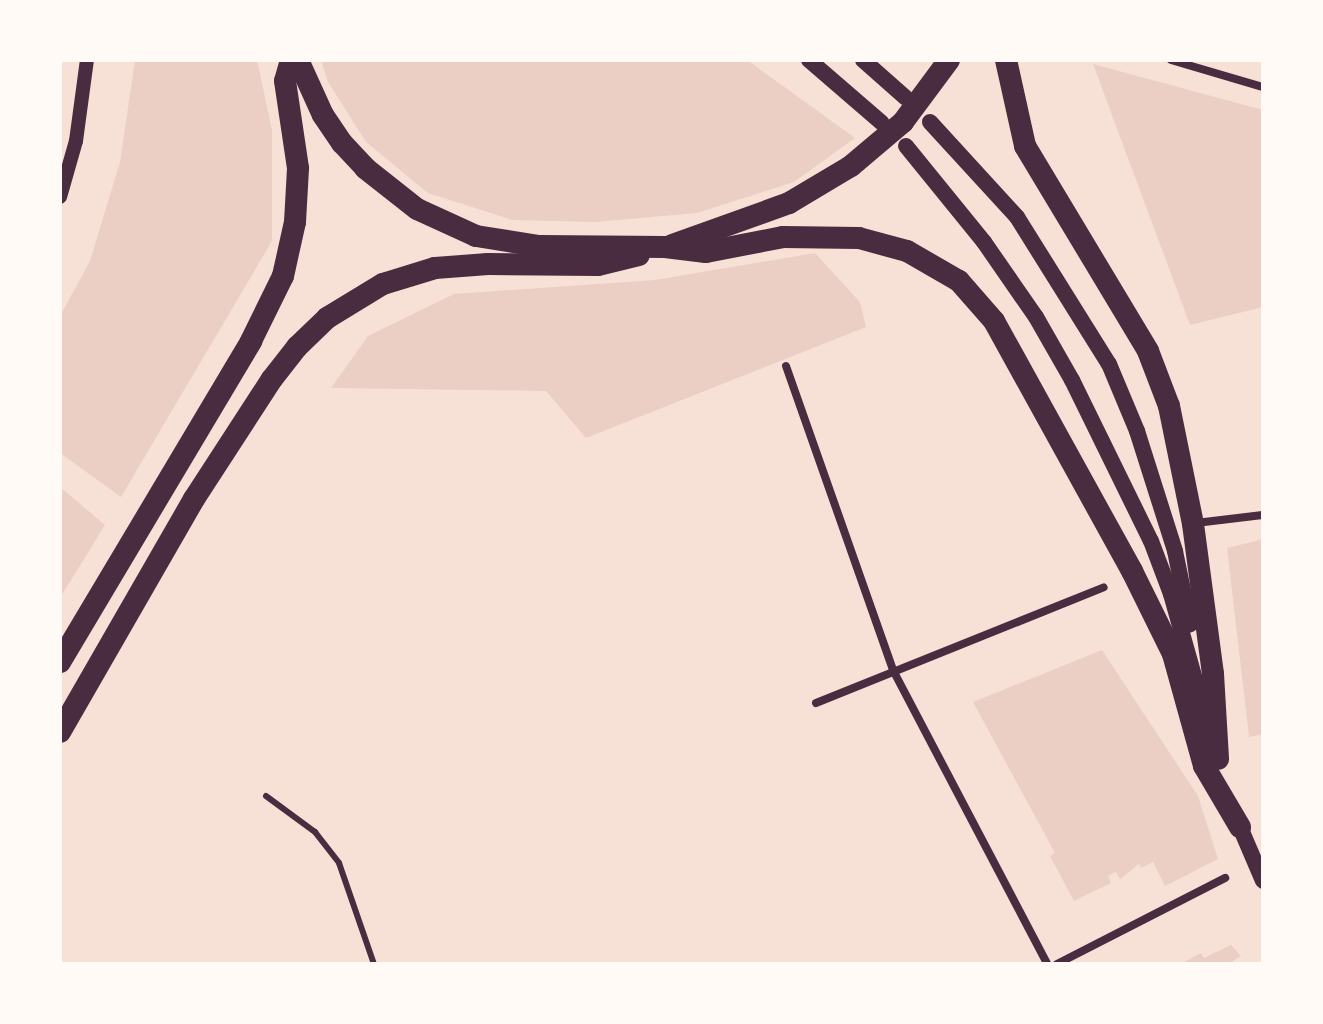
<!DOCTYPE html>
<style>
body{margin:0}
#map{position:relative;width:1323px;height:1024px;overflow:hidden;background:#f7e1d7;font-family:Montserrat,sans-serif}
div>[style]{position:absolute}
.green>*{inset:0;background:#ebcfc5}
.service>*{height:6px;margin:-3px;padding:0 3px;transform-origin:3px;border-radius:3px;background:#4a2c40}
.minor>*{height:8px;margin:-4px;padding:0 4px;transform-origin:4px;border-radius:4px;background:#4a2c40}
.tertiary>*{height:14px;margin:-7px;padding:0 7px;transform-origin:7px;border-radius:7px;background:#4a2c40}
.secondary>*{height:16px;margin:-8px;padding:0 8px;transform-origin:8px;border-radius:8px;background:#4a2c40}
.trunk>*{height:22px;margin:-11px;padding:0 11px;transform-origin:11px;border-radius:11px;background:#4a2c40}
span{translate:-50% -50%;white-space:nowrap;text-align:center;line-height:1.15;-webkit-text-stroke:6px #fffaf5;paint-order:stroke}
.frame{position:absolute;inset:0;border:62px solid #fffaf5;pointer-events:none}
</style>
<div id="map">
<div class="green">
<div style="clip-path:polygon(135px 60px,257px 60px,272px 130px,272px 241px,121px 497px,60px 453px,60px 316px,90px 261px,120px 162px)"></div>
<div style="clip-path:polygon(321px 60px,747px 60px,855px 138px,794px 182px,697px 213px,595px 222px,512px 220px,428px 193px,366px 142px,328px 82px)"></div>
<div style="clip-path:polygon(1093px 64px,1263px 110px,1263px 307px,1190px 325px)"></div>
<div style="clip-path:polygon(815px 253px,860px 302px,866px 327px,586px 438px,546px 391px,331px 388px,368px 336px,454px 294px,655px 280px)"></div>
<div style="clip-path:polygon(60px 487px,105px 525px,60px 598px)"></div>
<div style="clip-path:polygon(1263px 539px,1263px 734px,1249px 737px,1227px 548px)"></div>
<div style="clip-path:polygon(1102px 650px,1198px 796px,1218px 859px,1165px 886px,1153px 862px,1141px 868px,1139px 864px,1120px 879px,1116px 872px,1108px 876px,1111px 883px,1074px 901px,1050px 856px,1055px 853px,973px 702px)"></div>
<div style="clip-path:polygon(1231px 945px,1241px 956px,1233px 961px,1234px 964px,1180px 964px,1201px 953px,1204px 958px)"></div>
</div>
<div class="service">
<div style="left:266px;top:796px;width:61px;rotate:36.3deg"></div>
<div style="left:315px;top:832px;width:39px;rotate:52deg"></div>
<div style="left:339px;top:863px;width:107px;rotate:70.9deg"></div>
</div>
<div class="minor">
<div style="left:1171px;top:60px;width:96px;rotate:16.4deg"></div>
<div style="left:786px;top:366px;width:324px;rotate:70.6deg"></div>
<div style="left:894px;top:672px;width:330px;rotate:62.3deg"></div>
<div style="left:1196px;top:523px;width:67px;rotate:-6.8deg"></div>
<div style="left:816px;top:703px;width:310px;rotate:-21.9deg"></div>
<div style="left:1057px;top:964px;width:189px;rotate:-27.1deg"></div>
</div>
<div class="tertiary">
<div style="left:60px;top:197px;width:58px;rotate:-74.1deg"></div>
<div style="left:76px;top:141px;width:82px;rotate:-82.3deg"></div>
</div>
<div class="secondary">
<div style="left:809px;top:60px;width:96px;rotate:40.8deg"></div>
<div style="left:863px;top:60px;width:57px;rotate:41.5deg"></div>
<div style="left:930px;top:122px;width:129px;rotate:47.5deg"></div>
<div style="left:1017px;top:217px;width:173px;rotate:58deg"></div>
<div style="left:1109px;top:364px;width:73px;rotate:67.3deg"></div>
<div style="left:1137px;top:431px;width:126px;rotate:72.4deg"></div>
<div style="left:1175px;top:551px;width:75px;rotate:78.4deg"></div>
<div style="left:906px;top:146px;width:124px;rotate:50.9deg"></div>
<div style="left:984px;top:242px;width:91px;rotate:55.3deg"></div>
<div style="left:1036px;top:317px;width:73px;rotate:60.3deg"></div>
<div style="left:1072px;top:380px;width:179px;rotate:63.9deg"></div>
<div style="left:1151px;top:541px;width:57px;rotate:69.3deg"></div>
<div style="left:1171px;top:594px;width:140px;rotate:74.3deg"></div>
<div style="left:1237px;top:820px;width:66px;rotate:66.9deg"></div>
</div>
<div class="trunk">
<div style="left:298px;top:60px;width:60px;rotate:65.6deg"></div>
<div style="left:323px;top:115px;width:34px;rotate:56deg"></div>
<div style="left:342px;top:143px;width:34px;rotate:47deg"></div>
<div style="left:365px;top:168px;width:66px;rotate:38.3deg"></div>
<div style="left:417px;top:209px;width:65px;rotate:24.6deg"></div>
<div style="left:476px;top:236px;width:64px;rotate:9deg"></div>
<div style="left:539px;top:246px;width:126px;rotate:0.5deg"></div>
<div style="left:665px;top:247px;width:41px;rotate:7deg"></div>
<div style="left:706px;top:252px;width:78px;rotate:-11deg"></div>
<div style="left:783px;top:237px;width:76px;rotate:0.8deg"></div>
<div style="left:859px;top:238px;width:50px;rotate:15.2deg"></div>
<div style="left:907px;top:251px;width:60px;rotate:30deg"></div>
<div style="left:959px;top:281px;width:53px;rotate:48.8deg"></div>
<div style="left:994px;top:321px;width:286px;rotate:61.1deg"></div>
<div style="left:1132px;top:571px;width:93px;rotate:63.7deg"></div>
<div style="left:1173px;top:654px;width:116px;rotate:74.5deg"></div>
<div style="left:1204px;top:766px;width:71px;rotate:59.5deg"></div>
<div style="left:1006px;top:60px;width:88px;rotate:77.5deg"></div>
<div style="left:1025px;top:146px;width:239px;rotate:59deg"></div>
<div style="left:1148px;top:351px;width:59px;rotate:69.1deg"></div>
<div style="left:1169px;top:406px;width:120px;rotate:78.5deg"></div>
<div style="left:1193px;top:524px;width:151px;rotate:82.4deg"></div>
<div style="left:1213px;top:674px;width:85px;rotate:86.6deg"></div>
<div style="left:672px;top:245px;width:124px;rotate:-19.7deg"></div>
<div style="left:789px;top:203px;width:72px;rotate:-30.8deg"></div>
<div style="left:851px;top:166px;width:68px;rotate:-40.2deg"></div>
<div style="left:903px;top:122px;width:77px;rotate:-53.4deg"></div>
<div style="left:60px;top:662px;width:374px;rotate:-59.2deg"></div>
<div style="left:251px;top:341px;width:72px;rotate:-63.8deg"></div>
<div style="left:283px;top:276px;width:55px;rotate:-77.5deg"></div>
<div style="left:295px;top:222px;width:54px;rotate:-86.8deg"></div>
<div style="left:298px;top:168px;width:88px;rotate:-98.5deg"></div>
<div style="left:285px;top:81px;width:22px;rotate:-74deg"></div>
<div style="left:60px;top:732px;width:269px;rotate:-60.1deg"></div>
<div style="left:194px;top:499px;width:143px;rotate:-57deg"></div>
<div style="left:272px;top:379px;width:41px;rotate:-52deg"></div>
<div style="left:297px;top:347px;width:42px;rotate:-44deg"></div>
<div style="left:327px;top:318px;width:66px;rotate:-31.3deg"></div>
<div style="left:383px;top:284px;width:54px;rotate:-17.1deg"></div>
<div style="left:435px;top:268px;width:53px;rotate:-4.3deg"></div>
<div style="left:488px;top:264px;width:110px;rotate:0.5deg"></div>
<div style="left:598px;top:265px;width:42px;rotate:-13.7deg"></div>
</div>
<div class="frame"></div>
</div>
